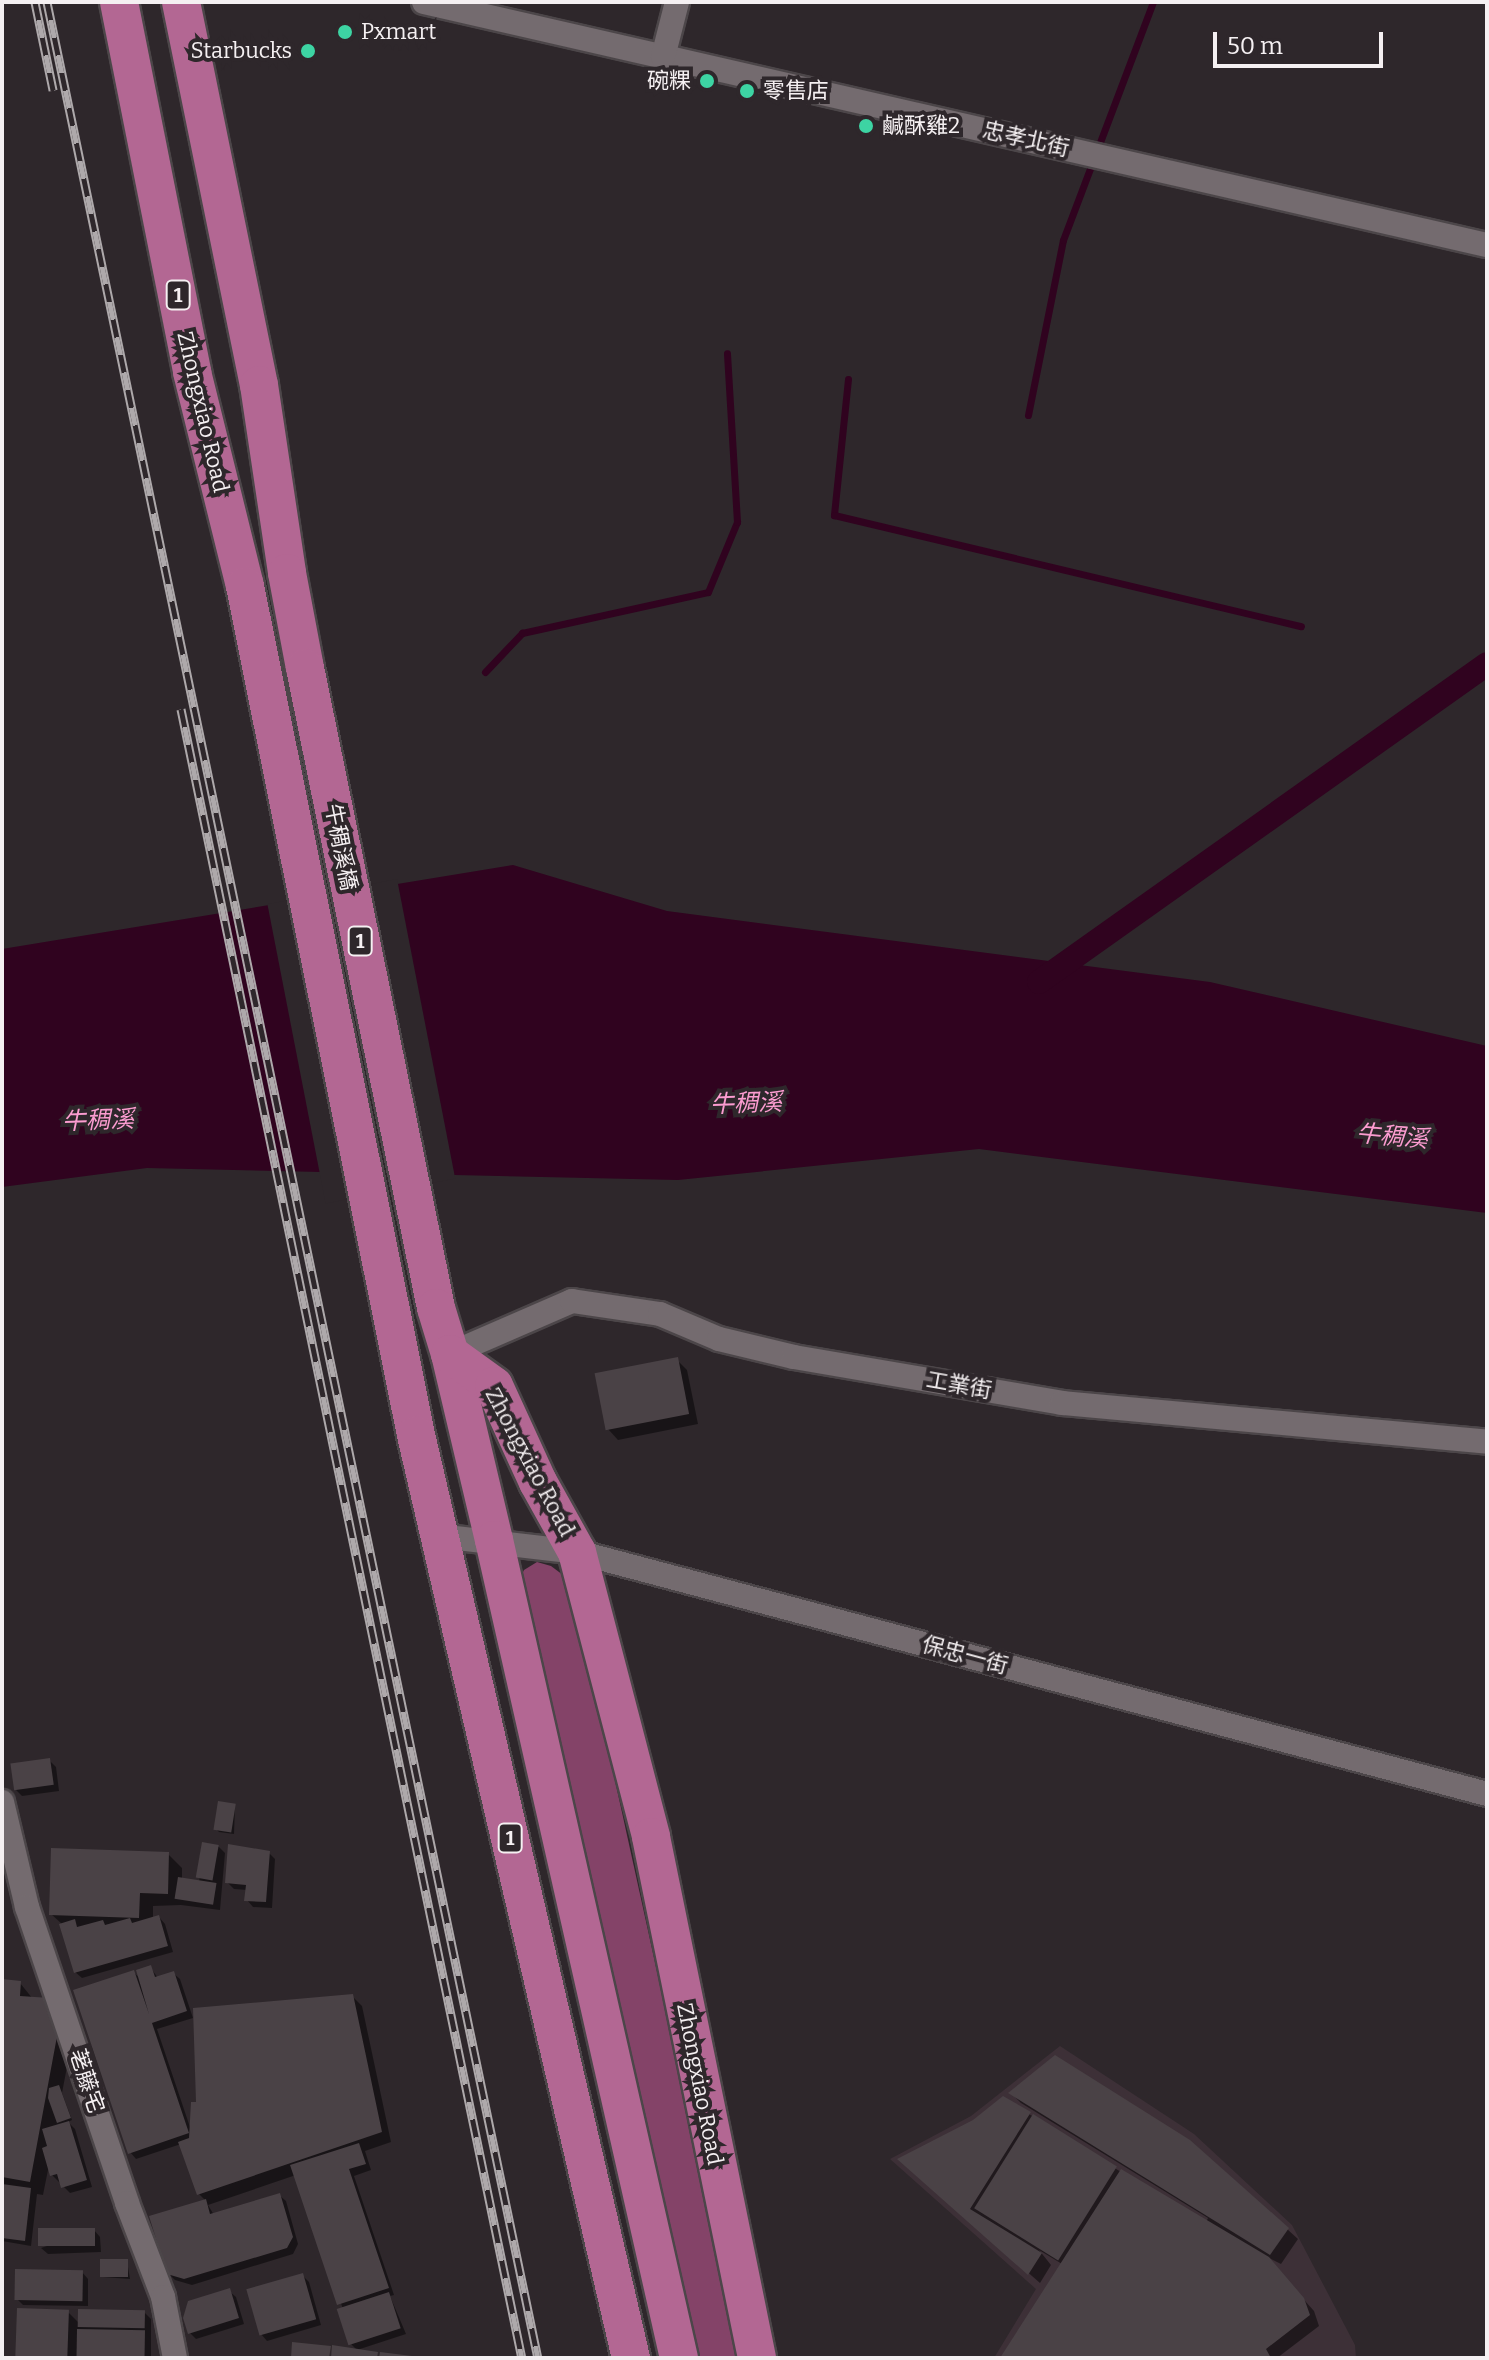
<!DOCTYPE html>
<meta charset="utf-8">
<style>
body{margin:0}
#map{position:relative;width:1489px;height:2360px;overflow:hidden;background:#2e272b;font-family:Bitter,"Noto Sans TC",serif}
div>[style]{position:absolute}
.built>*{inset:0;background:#3d3037}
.forest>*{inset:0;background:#844368}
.water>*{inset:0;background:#30031f}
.pier>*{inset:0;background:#2e272b;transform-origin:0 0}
.shadow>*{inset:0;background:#0007}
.stream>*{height:7px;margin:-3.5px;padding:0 3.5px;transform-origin:3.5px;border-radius:3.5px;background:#30031f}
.canal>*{height:24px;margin:-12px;padding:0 12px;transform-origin:12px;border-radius:12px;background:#30031f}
.building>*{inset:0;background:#4a4246;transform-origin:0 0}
.roads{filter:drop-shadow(2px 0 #4c4649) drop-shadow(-2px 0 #4c4649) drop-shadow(0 2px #4c4649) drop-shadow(0 -2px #4c4649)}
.street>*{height:24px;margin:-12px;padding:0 12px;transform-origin:12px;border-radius:12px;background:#746b6f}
.primary>*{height:38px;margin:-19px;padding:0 19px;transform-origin:19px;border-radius:19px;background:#b36793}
.rail>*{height:9px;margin-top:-4.5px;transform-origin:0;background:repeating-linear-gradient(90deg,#2e272b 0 18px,#aea9ab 0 36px);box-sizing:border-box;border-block:2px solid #aea9ab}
.dots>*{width:22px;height:22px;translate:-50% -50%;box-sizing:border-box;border:4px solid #2e272b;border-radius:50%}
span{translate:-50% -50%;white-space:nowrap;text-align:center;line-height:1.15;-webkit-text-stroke:8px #2e272b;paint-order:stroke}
.shield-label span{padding:2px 6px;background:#2e272b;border:2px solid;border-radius:6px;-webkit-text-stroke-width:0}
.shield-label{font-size:20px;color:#f5f0f2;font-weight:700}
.poi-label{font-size:22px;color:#f5f0f2}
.left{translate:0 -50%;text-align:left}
.right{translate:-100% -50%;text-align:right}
.street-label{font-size:22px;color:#f5f0f2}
.water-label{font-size:24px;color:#fb9cd0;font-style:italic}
.frame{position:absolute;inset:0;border:4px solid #f5f0f2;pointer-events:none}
.scale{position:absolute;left:1213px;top:32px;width:170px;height:36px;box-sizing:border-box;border:4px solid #f5f0f2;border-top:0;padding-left:10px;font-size:24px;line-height:28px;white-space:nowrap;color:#f5f0f2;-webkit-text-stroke:6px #2e272b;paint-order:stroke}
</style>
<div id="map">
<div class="built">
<div style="clip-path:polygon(1060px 2046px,1194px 2134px,1292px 2225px,1355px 2345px,1356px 2358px,994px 2358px,1036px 2289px,890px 2159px,971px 2116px)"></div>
</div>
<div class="forest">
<div style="clip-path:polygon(537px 1562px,551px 1566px,567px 1578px,581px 1626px,742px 2358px,697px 2358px,518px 1582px,524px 1570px)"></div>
</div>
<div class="water">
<div style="clip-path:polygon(513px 865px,667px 911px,1210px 982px,1487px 1046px,1487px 1213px,979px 1149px,678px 1180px,147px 1168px,2px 1187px,2px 949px)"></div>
</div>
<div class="pier">
<div style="left:397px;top:879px;width:305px;height:132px;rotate:79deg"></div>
</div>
<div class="shadow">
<div style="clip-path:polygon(677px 1360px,687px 1370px,698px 1424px,618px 1440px,608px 1429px)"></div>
<div style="clip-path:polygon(49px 1760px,56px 1767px,59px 1791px,22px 1796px,16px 1790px)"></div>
<div style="clip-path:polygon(235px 1806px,234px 1834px,219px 1832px,216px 1829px)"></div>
<div style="clip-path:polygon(204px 1845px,219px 1847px,225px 1853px,220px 1910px,181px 1905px,153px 1906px,153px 1919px,159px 1917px,165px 1924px,173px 1952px,82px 1978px,75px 1972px,62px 1924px,51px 1914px,168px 1854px,182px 1868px,182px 1880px,199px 1882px)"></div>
<div style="clip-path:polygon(269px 1853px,275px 1859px,272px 1908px,253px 1907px,247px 1900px,247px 1890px,234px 1889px,227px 1882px)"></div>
<div style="clip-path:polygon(150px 1967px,158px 1978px,173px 1973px,180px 1979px,193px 2018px,157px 2029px,191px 2130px,198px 2104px,352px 1996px,362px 2006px,391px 2142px,365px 2151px,371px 2170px,354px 2176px,394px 2295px,390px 2296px,406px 2334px,357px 2350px,351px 2344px,343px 2309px,296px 2175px,208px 2205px,214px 2215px,279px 2195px,286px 2201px,298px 2244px,293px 2254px,192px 2285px,175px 2280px,168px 2273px,206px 2201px,199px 2194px,181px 2144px,136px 2159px,130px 2152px,133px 1972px,141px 1979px)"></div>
<div style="clip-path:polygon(20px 1983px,71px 2046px,62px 2093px,72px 2120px,68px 2122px,75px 2129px,92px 2187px,70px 2193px,52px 2175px,49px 2165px,43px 2195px,37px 2194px,31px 2246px,2px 2241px,2px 1986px)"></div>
<div style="clip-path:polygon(1011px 2093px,1287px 2229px,1298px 2239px,1281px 2264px,1265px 2256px,1314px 2311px,1319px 2326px,1277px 2358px,1002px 2358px,1062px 2264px,1039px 2250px,1051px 2265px,1040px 2283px,910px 2169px,1029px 2114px,1121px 2172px,1206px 2222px,1208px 2218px,1021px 2103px)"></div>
<div style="clip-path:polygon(94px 2230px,100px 2237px,101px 2252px,48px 2254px,41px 2248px)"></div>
<div style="clip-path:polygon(127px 2261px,130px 2279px,103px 2277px)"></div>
<div style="clip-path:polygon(82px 2272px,88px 2279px,88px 2306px,23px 2305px,17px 2299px)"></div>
<div style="clip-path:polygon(302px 2275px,309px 2282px,321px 2325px,267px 2341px,261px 2334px)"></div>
<div style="clip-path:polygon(229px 2291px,236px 2297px,244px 2324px,196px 2339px,190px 2333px)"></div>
<div style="clip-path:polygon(68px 2312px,80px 2324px,144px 2312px,151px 2319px,151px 2358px,17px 2358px)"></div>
</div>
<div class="stream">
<div style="left:848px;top:379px;width:137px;rotate:95.9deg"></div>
<div style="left:834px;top:515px;width:480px;rotate:13.4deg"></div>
<div style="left:1028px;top:415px;width:178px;rotate:-78.7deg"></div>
<div style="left:1063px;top:240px;width:254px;rotate:-69.3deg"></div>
<div style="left:485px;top:672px;width:54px;rotate:-46.5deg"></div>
<div style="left:522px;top:633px;width:190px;rotate:-12.4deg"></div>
<div style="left:708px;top:592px;width:76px;rotate:-67.5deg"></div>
<div style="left:737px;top:522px;width:169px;rotate:-93.4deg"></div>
</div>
<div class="canal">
<div style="left:1039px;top:982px;width:549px;rotate:-35.37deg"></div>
</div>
<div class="building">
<div style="left:678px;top:1357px;width:58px;height:85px;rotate:79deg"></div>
<div style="left:50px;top:1758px;width:27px;height:40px;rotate:82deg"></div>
<div style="left:218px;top:1801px;width:18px;height:29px;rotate:9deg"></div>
<div style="left:202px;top:1842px;width:17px;height:36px;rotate:10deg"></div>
<div style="clip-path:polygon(228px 1844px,270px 1851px,266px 1902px,244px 1901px,246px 1885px,225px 1883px)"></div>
<div style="clip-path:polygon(51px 1848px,169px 1852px,168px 1894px,140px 1893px,139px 1918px,49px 1915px)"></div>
<div style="left:178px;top:1877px;width:39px;height:22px;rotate:9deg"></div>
<div style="clip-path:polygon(159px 1915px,168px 1946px,74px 1973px,59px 1924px,75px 1919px,77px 1927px,103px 1920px,105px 1925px,130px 1918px,132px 1923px)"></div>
<div style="clip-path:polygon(151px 1965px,155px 1977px,174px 1971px,187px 2011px,152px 2023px,189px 2133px,128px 2154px,73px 1990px,134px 1970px,149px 2014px,136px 1970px)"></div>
<div style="clip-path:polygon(2px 1979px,21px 1981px,20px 1996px,50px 1998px,58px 2031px,30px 2182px,2px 2177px)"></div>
<div style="clip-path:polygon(353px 1994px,382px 2132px,197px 2195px,178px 2142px,189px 2138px,191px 2102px,196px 2102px,193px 2008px)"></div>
<div style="clip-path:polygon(1055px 2055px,1190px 2140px,1289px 2228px,1270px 2255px,1008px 2093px)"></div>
<div style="clip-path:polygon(59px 2085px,71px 2118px,57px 2123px,48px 2098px,49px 2088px)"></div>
<div style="clip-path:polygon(1003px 2096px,1031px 2112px,970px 2209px,1042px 2253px,1028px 2275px,897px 2159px,973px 2120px)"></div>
<div style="left:1033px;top:2114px;width:99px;height:111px;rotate:32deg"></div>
<div style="clip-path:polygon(69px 2121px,87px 2180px,61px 2188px,57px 2174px,50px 2176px,42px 2148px,47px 2146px,42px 2129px)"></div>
<div style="clip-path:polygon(359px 2143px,366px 2164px,349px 2169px,389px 2288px,337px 2305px,290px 2165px)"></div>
<div style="clip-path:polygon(1121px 2169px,1269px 2257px,1304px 2298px,1310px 2315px,1266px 2349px,1271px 2358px,1000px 2358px)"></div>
<div style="clip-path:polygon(2px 2184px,31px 2188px,25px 2241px,2px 2238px)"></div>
<div style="clip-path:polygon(280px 2193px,293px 2237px,287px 2248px,184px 2279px,167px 2274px,149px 2216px,206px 2199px,210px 2214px)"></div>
<div style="left:95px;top:2228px;width:18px;height:57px;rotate:90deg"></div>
<div style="left:128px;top:2259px;width:18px;height:28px;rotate:90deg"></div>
<div style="left:15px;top:2269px;width:68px;height:31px;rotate:1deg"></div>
<div style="left:303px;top:2273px;width:48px;height:59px;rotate:74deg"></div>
<div style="clip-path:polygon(230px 2288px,239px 2318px,188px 2334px,183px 2318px,188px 2301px)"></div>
<div style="left:389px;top:2292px;width:38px;height:55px;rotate:72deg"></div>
<div style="left:17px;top:2308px;width:52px;height:50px;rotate:2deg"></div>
<div style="left:78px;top:2309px;width:67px;height:18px;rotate:1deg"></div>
<div style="left:77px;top:2329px;width:68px;height:29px;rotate:1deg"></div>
<div style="clip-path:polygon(292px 2342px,331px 2346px,329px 2358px,291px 2358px)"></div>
<div style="clip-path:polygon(332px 2345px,378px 2352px,377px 2358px,331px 2358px)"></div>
<div style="clip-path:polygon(380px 2352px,412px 2356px,412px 2358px,379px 2358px)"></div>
</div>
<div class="roads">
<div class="street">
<div style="left:424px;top:2px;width:1090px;rotate:12.88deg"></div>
<div style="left:663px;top:57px;width:57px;rotate:-75.7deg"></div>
<div style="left:450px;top:1354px;width:133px;rotate:-23.5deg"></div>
<div style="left:572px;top:1301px;width:89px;rotate:8.4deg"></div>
<div style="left:660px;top:1314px;width:64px;rotate:23deg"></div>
<div style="left:719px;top:1339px;width:77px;rotate:13.5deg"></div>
<div style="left:794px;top:1357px;width:272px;rotate:9.7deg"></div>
<div style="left:1062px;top:1403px;width:427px;rotate:5.2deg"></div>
<div style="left:439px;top:1536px;width:139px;rotate:6.6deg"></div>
<div style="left:577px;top:1552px;width:942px;rotate:14.89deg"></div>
<div style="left:2px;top:1802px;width:108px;rotate:76.6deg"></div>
<div style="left:27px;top:1907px;width:312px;rotate:71.3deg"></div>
<div style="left:127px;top:2203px;width:101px;rotate:69deg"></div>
<div style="left:163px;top:2297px;width:62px;rotate:78.9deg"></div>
</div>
<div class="primary">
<div style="left:119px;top:2px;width:377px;rotate:78.8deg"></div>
<div style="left:192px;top:372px;width:220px;rotate:76.1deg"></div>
<div style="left:245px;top:586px;width:866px;rotate:78.61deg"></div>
<div style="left:416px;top:1435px;width:948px;rotate:76.89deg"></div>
<div style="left:181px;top:2px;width:391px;rotate:78.5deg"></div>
<div style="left:259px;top:385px;width:190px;rotate:81.5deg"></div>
<div style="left:287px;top:573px;width:97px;rotate:79.3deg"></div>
<div style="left:305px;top:668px;width:653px;rotate:78.43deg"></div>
<div style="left:436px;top:1308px;width:48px;rotate:73.1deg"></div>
<div style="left:450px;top:1354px;width:191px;rotate:76.7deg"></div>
<div style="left:494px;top:1540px;width:839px;rotate:77.26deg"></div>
<div style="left:450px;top:1354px;width:54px;rotate:36deg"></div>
<div style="left:494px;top:1386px;width:106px;rotate:65.4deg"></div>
<div style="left:538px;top:1482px;width:80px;rotate:60.9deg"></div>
<div style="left:577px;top:1552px;width:294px;rotate:75.4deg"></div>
<div style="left:651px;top:1837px;width:532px;rotate:78.5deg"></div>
</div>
</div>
<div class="rail">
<div style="left:35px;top:2px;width:90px;rotate:78.4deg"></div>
<div style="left:47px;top:2px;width:2407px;rotate:78.23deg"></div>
<div style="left:181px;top:709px;width:1684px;rotate:78.32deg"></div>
</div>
<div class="dots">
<div style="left:345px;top:32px;background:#3dd4a3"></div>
<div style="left:308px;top:51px;background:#3dd4a3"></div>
<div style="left:707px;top:81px;background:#3dd4a3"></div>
<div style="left:747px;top:91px;background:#3dd4a3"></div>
<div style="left:866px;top:126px;background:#3dd4a3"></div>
</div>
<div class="shield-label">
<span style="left:178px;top:295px">1</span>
<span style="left:360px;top:941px">1</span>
<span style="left:510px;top:1838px">1</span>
</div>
<div class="poi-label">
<span class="left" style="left:361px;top:32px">Pxmart</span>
<span class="right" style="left:292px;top:51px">Starbucks</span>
<span class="right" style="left:691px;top:81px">碗粿</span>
<span class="left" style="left:763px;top:91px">零售店</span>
<span class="left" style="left:882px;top:126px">鹹酥雞2</span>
</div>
<div class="street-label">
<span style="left:1026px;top:139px;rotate:13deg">忠孝北街</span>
<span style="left:203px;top:412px;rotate:77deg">Zhongxiao Road</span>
<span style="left:341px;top:847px;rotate:79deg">牛稠溪橋</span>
<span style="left:959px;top:1385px;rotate:10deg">工業街</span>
<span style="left:530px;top:1462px;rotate:62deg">Zhongxiao Road</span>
<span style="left:965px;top:1655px;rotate:15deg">保忠一街</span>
<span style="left:87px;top:2081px;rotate:72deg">荖藤宅</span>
<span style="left:700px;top:2084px;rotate:79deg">Zhongxiao Road</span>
</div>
<div class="water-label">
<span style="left:746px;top:1104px;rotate:-2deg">牛稠溪</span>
<span style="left:98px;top:1121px;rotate:-2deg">牛稠溪</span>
<span style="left:1392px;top:1137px;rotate:5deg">牛稠溪</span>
</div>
<div class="frame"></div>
<div class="scale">50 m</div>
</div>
